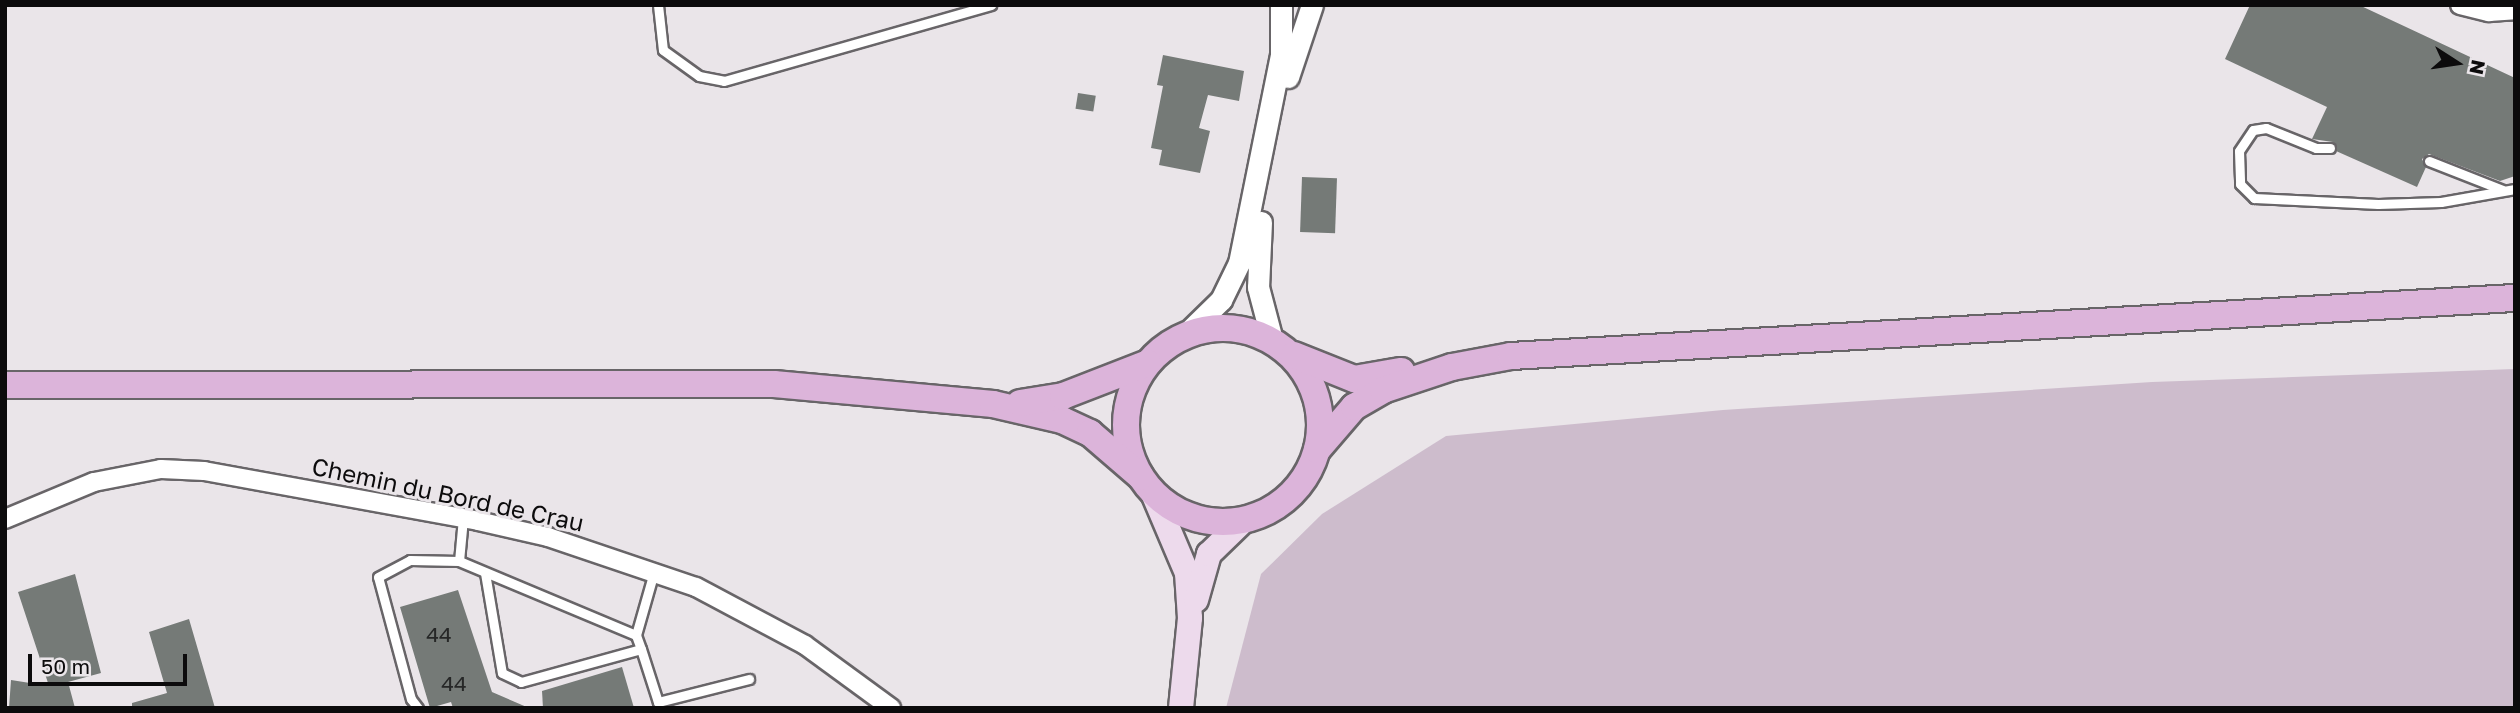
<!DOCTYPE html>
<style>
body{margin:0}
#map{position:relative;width:2520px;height:713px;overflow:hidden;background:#eae5e9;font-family:"Golos Text",sans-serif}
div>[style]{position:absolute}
.green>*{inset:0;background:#cdbccc}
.building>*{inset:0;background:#757a77;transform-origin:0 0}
.roads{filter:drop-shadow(2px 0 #686568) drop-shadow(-2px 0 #686568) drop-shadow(0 2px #686568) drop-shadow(0 -2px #686568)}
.service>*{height:9px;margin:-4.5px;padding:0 4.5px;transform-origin:4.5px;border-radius:4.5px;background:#fff}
.minor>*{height:18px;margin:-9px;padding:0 9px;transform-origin:9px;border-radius:9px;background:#fff}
.tertiary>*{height:21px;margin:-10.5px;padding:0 10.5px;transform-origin:10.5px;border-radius:10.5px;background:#fff}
.secondary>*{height:24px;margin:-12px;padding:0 12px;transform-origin:12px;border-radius:12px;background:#eddaec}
.primary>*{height:26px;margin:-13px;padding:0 13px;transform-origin:13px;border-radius:13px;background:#dcb4da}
.primary>.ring{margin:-13px;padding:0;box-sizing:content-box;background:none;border:26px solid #dcb4da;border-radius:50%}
span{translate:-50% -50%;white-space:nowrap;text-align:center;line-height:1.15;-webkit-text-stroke:6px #eae5e9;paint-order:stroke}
.number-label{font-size:21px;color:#262727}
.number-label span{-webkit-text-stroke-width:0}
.street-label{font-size:24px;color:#0c0b0c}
.frame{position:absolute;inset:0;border:7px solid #0c0b0c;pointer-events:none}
.north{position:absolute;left:2422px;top:28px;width:70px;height:70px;-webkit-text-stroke:5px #eae5e9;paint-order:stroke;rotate:102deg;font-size:19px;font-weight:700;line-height:28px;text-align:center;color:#0c0b0c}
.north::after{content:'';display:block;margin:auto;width:24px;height:32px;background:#0c0b0c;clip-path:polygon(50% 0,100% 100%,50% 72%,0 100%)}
.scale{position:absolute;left:28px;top:654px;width:159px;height:32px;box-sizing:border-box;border:4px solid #0c0b0c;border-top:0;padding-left:9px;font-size:21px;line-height:24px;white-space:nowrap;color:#0c0b0c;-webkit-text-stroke:5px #eae5e9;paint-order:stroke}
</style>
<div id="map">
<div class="green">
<div style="clip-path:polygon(2515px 369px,2515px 708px,1226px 708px,1261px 574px,1322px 514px,1446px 436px,1723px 410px,2152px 382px)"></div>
</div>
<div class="building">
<div style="clip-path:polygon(2250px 5px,2359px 5px,2515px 78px,2515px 176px,2500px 181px,2429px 154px,2422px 159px,2426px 167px,2417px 187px,2336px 151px,2333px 142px,2312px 139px,2327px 107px,2225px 59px)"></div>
<div style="clip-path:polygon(1163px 55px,1244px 71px,1239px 101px,1208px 95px,1199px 128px,1210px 131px,1200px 173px,1159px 165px,1162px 150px,1151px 148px,1163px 86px,1157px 85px)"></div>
<div style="left:1078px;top:93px;width:18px;height:16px;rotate:9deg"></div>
<div style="left:1302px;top:177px;width:35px;height:55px;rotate:2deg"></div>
<div style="clip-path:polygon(75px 574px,101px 673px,68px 682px,75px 708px,9px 708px,11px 680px,49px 686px,18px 592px)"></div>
<div style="clip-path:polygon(458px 590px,492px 692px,529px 708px,453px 708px,451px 702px,430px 708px,400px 607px)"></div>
<div style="clip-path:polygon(189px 619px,215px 708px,132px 708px,132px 703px,167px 693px,149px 632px)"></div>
<div style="clip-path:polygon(622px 667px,634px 708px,543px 708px,542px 691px)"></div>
</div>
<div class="roads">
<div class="service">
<div style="left:658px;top:5px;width:45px;rotate:83.7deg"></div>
<div style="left:663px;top:50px;width:44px;rotate:35.8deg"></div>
<div style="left:699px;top:76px;width:25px;rotate:11deg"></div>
<div style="left:724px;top:81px;width:278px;rotate:-15.9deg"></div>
<div style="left:2330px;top:148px;width:14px;rotate:180deg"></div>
<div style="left:2316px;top:148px;width:54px;rotate:-158.2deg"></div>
<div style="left:2266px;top:128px;width:13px;rotate:171deg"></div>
<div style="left:2253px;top:130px;width:25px;rotate:124deg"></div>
<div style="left:2239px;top:151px;width:33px;rotate:88deg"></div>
<div style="left:2240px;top:184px;width:20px;rotate:45deg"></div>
<div style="left:2254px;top:198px;width:124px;rotate:2.8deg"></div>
<div style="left:2378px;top:204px;width:63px;rotate:-1.8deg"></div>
<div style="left:2441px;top:202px;width:75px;rotate:-10deg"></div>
<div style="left:2429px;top:161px;width:79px;rotate:21.4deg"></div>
<div style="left:463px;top:518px;width:43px;rotate:95.3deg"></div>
<div style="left:459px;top:561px;width:192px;rotate:22.7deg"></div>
<div style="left:636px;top:635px;width:66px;rotate:-74.1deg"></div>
<div style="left:485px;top:573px;width:101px;rotate:80.4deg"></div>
<div style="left:502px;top:673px;width:21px;rotate:25deg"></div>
<div style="left:521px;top:682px;width:124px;rotate:-15.4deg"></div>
<div style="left:641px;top:649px;width:15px;rotate:-110deg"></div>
<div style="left:641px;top:649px;width:56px;rotate:72.2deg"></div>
<div style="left:658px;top:702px;width:94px;rotate:-14.2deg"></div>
<div style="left:418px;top:708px;width:11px;rotate:-128deg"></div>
<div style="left:411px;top:699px;width:126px;rotate:-105.1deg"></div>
<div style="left:378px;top:577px;width:36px;rotate:-28deg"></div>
<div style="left:410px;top:560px;width:49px;rotate:1.2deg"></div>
</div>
<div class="minor">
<div style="left:2460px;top:5px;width:30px;rotate:14deg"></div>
<div style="left:2489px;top:12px;width:26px;rotate:-4deg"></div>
<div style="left:5px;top:519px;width:96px;rotate:-22.6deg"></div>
<div style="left:94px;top:482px;width:68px;rotate:-11deg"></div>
<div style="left:161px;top:469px;width:43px;rotate:2.7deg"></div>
<div style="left:204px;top:471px;width:279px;rotate:10.3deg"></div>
<div style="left:478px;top:521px;width:72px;rotate:12.9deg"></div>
<div style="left:548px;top:537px;width:156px;rotate:18.7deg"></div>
<div style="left:696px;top:587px;width:123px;rotate:28deg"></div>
<div style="left:805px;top:645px;width:107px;rotate:36.2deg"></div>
</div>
<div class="tertiary">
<div style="left:1288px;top:77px;width:76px;rotate:-71.6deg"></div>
<div style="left:1261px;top:222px;width:65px;rotate:92.6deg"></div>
<div style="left:1258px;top:287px;width:55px;rotate:75.2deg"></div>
<div style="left:1186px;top:334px;width:49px;rotate:-44.2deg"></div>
<div style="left:1221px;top:300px;width:41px;rotate:-64.1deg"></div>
<div style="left:1239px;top:263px;width:213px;rotate:-78.6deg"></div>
<div style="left:1281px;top:54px;width:49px;rotate:-90deg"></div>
</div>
<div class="secondary">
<div style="left:1153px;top:493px;width:87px;rotate:67deg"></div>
<div style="left:1187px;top:573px;width:45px;rotate:86.2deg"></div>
<div style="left:1190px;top:618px;width:90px;rotate:95.7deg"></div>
<div style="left:1196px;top:600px;width:48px;rotate:-74.2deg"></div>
<div style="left:1209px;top:554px;width:49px;rotate:-44.2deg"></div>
</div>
<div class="primary">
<div class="ring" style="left:1126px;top:328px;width:168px;height:168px"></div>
<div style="left:1294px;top:355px;width:65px;rotate:21.8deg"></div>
<div style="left:1354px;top:379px;width:48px;rotate:-9.7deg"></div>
<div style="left:5px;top:385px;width:769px;rotate:-0.07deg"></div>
<div style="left:774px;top:384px;width:220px;rotate:5.2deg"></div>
<div style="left:993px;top:404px;width:71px;rotate:13.1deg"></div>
<div style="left:1062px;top:420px;width:31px;rotate:25deg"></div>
<div style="left:1090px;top:433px;width:67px;rotate:40.8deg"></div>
<div style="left:1020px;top:403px;width:44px;rotate:-9.2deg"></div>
<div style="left:1063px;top:396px;width:91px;rotate:-21.2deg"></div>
<div style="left:1317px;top:450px;width:57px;rotate:-49.3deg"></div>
<div style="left:1354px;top:407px;width:34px;rotate:-30deg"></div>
<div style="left:1383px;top:390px;width:73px;rotate:-18.4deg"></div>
<div style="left:1452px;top:367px;width:60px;rotate:-10.6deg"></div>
<div style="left:1511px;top:356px;width:1006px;rotate:-3.31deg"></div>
</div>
</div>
<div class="number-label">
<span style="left:439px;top:634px">44</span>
<span style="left:454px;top:683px">44</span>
</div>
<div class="street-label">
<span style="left:448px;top:494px;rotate:12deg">Chemin du Bord de Crau</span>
</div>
<div class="frame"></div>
<div class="north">N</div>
<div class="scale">50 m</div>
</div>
